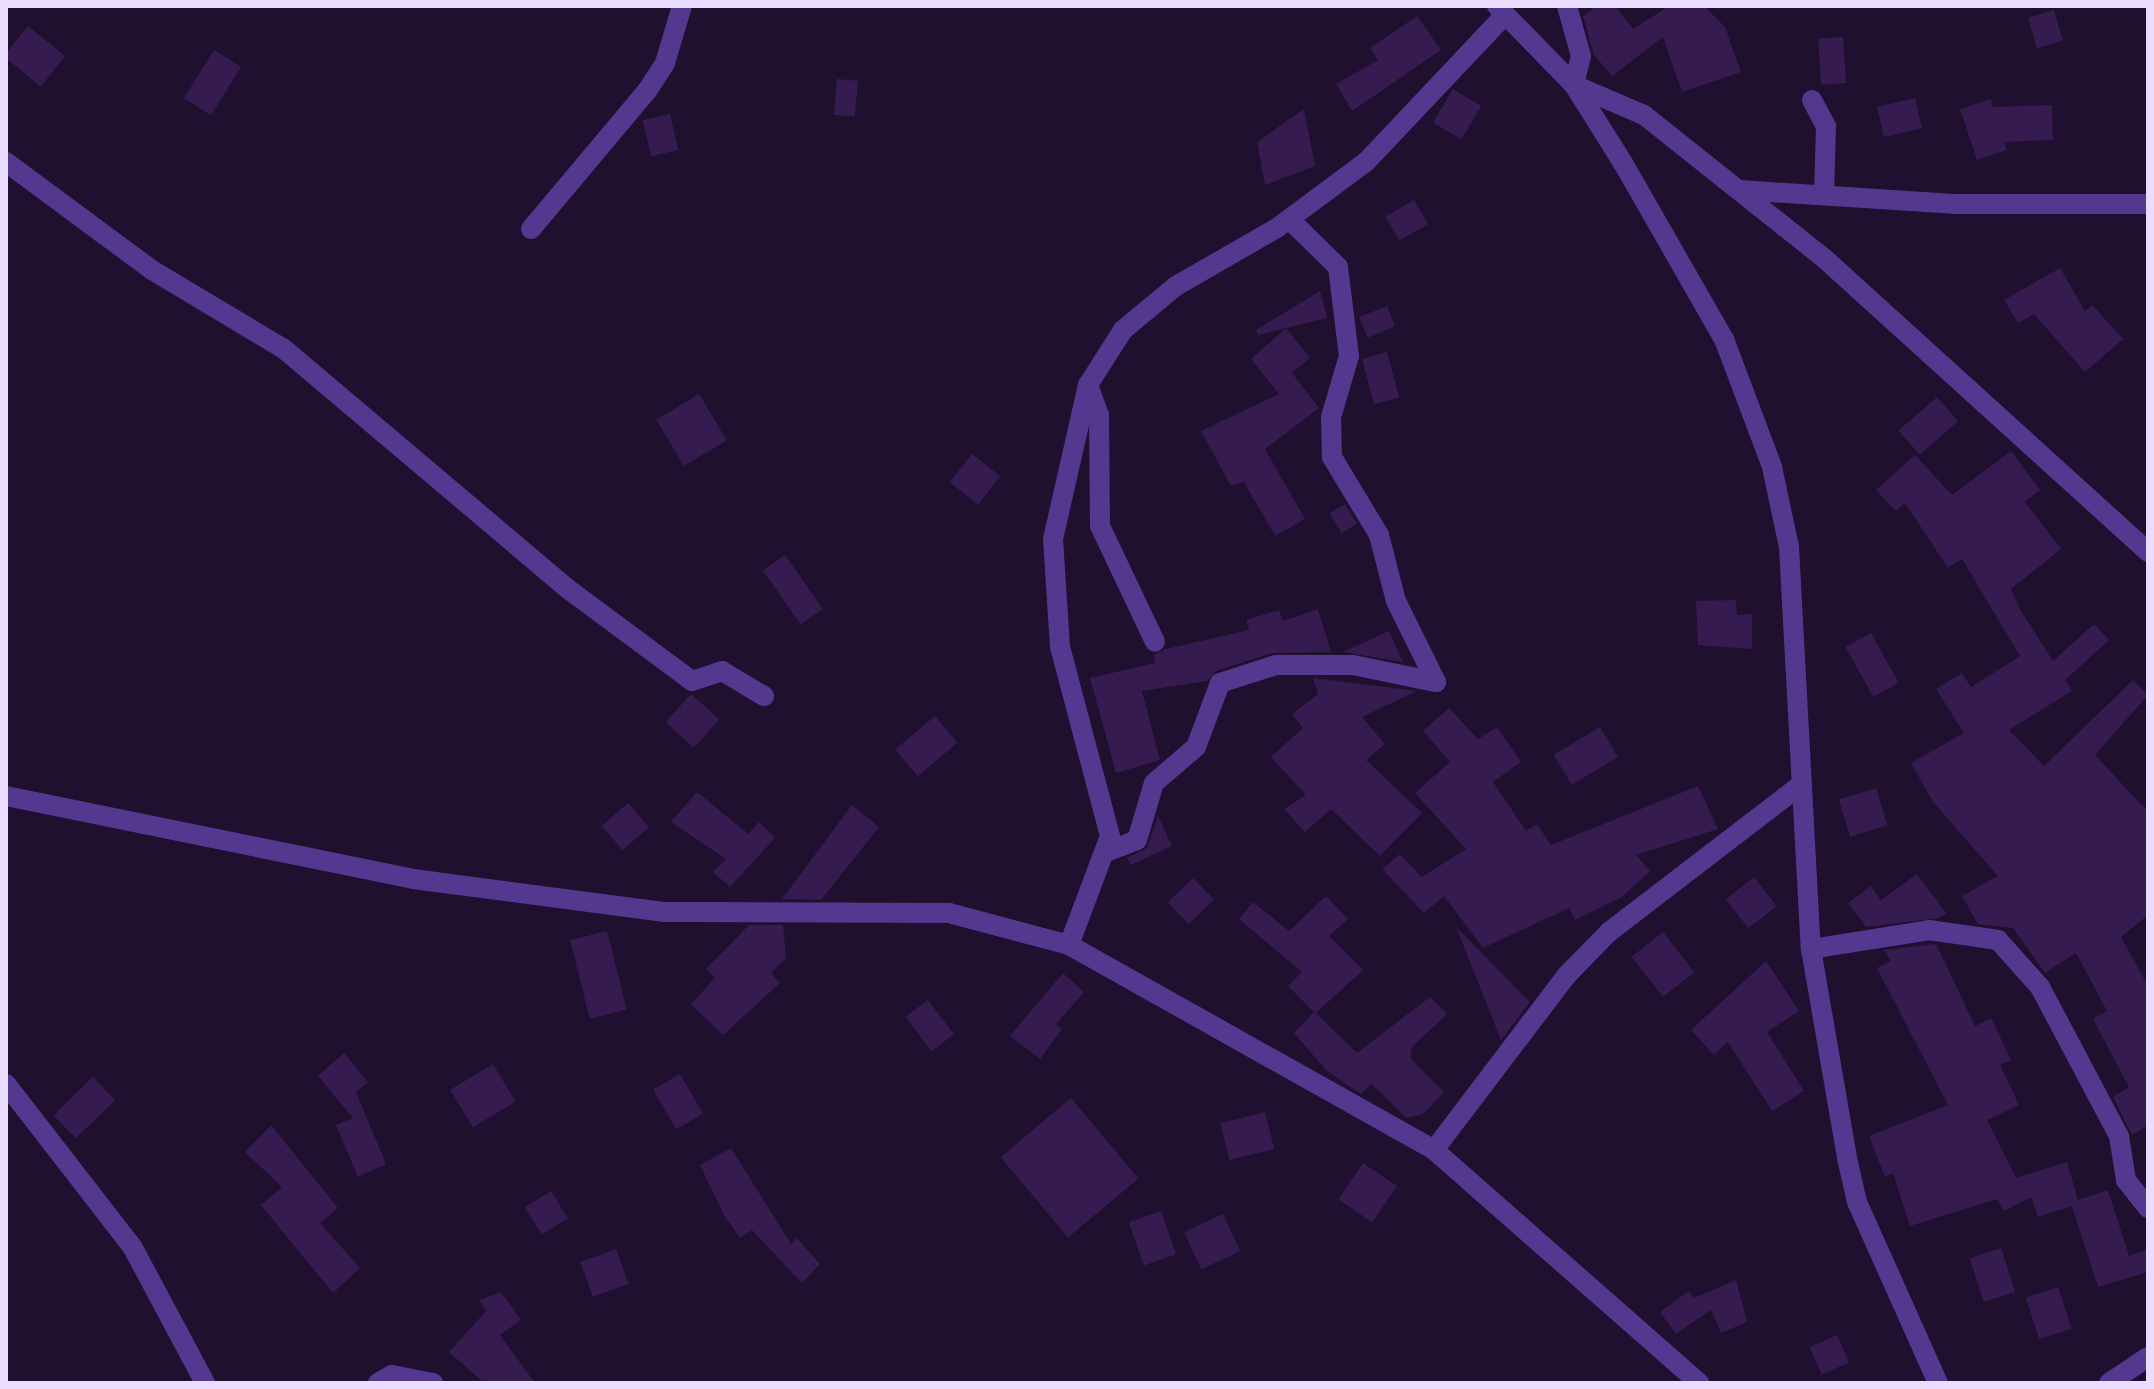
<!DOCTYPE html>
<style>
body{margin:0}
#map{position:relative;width:2154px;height:1389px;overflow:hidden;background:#1e102e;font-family:Raleway,sans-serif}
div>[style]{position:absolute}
.building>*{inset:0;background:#351b50;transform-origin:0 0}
.street>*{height:20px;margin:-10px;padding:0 10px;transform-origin:10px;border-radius:10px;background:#543890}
span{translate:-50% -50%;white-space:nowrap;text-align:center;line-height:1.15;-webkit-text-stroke:6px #1e102e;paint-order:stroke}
.frame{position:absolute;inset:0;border:8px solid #eaddff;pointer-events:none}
</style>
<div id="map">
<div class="building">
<div style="clip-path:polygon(1597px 6px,1615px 6px,1633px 29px,1669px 6px,1704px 6px,1725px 27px,1741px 72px,1682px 92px,1663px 37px,1612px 76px,1594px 55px,1583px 16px)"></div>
<div style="left:2054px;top:10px;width:32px;height:27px;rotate:74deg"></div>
<div style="clip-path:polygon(1417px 16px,1441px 50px,1352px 111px,1336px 84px,1378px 60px,1370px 48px)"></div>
<div style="left:28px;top:26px;width:48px;height:39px;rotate:39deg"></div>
<div style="left:1843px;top:37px;width:46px;height:25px;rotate:86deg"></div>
<div style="left:214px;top:50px;width:32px;height:57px;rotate:32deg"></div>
<div style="left:837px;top:79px;width:21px;height:36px;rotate:5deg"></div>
<div style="left:1453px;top:89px;width:33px;height:39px;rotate:31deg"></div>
<div style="left:1915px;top:98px;width:31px;height:39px;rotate:77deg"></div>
<div style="clip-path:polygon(1991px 99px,1993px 107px,2052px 105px,2053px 140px,2004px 142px,2007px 150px,1977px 160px,1960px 109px)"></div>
<div style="clip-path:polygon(1304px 109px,1315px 166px,1265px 185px,1257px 142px)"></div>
<div style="left:670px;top:114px;width:37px;height:28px;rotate:77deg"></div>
<div style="left:1414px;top:200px;width:28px;height:33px;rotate:60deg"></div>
<div style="clip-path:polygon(2060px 268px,2085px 311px,2092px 305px,2123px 339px,2085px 372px,2034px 314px,2018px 323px,2004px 300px)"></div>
<div style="clip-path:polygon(1320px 291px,1327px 318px,1258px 335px,1256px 330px)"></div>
<div style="left:1387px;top:306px;width:22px;height:30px;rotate:68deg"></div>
<div style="clip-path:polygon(1286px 328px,1310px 358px,1292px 373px,1319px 408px,1265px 449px,1305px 519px,1275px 536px,1244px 482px,1231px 486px,1201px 431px,1279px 394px,1251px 359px)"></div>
<div style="left:1387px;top:352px;width:47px;height:26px;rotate:75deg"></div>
<div style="left:699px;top:394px;width:54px;height:50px;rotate:59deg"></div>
<div style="left:1937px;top:397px;width:32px;height:51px;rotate:49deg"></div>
<div style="clip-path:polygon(2011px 451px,2040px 490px,2025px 502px,2061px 549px,2011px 589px,2021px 611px,2053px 661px,2094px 624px,2109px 640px,2065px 680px,2072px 691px,2009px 730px,2044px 766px,2133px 680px,2148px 695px,2095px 755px,2148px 812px,2148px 915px,2121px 937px,2148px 986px,2148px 1125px,2132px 1135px,2113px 1097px,2129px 1087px,2093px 1019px,2107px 1011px,2076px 953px,2045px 973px,2013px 928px,1978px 924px,1962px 896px,1998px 876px,1933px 802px,1911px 763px,1964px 733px,1936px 689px,1962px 673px,1971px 687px,2020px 656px,1962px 559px,1948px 568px,1905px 503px,1896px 511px,1876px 490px,1915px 455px,1952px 495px)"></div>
<div style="left:972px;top:454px;width:36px;height:36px;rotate:38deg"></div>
<div style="left:1345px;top:504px;width:23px;height:18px;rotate:59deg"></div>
<div style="left:785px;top:555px;width:66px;height:27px;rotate:55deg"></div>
<div style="clip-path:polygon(1736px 600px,1737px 615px,1752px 614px,1752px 649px,1698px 645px,1696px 601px)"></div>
<div style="clip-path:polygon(1318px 609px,1331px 652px,1272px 653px,1216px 671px,1207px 681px,1142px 691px,1160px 760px,1116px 773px,1090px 678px,1155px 663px,1153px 655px,1166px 649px,1249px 630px,1246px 620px,1279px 610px,1283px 621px)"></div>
<div style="clip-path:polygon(1389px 631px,1403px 662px,1343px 652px)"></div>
<div style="left:1871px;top:633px;width:57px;height:29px;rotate:61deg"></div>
<div style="clip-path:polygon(1313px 678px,1417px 691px,1362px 717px,1385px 744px,1366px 760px,1422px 813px,1380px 856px,1331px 809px,1305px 832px,1284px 809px,1306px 795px,1271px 757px,1303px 728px,1292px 714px,1318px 694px)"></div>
<div style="left:691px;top:694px;width:38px;height:38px;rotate:42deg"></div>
<div style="clip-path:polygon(1449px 708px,1478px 739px,1497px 727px,1521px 762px,1493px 782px,1526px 831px,1537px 824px,1551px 845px,1698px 786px,1718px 829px,1636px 855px,1650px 871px,1622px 897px,1575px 920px,1569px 908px,1483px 948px,1444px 896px,1424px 913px,1382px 869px,1400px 854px,1422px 877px,1466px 849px,1415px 793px,1450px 762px,1423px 731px)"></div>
<div style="left:935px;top:716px;width:35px;height:52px;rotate:50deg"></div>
<div style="left:1600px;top:727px;width:35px;height:54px;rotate:59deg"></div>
<div style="left:1876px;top:788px;width:39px;height:39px;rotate:73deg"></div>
<div style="clip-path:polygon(697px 792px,748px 834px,759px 822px,775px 838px,730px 887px,713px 872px,726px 859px,671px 822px)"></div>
<div style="left:628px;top:803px;width:32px;height:35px;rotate:49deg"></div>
<div style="clip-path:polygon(852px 805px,879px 827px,821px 900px,782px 899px)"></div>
<div style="clip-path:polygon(1158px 816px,1172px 846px,1131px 865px,1127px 858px,1147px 848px)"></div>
<div style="clip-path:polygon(1917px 874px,1946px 913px,1939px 918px,1866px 927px,1848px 903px,1871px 886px,1881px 900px)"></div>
<div style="left:1754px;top:877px;width:37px;height:36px;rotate:52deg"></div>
<div style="left:1193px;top:878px;width:30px;height:35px;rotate:46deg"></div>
<div style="clip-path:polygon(1326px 896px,1348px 919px,1329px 936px,1363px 970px,1316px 1013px,1357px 1053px,1430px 997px,1447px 1014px,1412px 1047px,1410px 1058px,1444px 1092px,1423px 1114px,1406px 1118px,1371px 1083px,1361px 1094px,1327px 1071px,1294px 1033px,1314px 1012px,1288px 986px,1302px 972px,1239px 919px,1253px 902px,1289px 931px)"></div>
<div style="clip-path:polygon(749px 925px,783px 925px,786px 958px,771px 973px,780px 983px,723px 1035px,691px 1004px,715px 978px,706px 969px)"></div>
<div style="clip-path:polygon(1456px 927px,1530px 1002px,1501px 1040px)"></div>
<div style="left:607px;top:931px;width:81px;height:38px;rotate:76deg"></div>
<div style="left:1663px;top:932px;width:51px;height:40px;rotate:52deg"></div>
<div style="clip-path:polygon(1936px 944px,1975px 1026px,1991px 1018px,2011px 1060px,2000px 1065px,2019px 1105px,1987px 1120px,2016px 1178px,2067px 1162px,2078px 1200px,2108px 1190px,2129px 1256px,2148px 1249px,2148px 1272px,2098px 1287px,2072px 1206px,2038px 1217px,2031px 1197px,2004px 1211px,1997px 1199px,1910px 1226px,1893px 1173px,1885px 1177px,1869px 1136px,1948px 1105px,1877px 968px,1891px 961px,1884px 950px)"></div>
<div style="clip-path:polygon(1766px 961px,1799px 1011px,1767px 1032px,1804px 1091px,1772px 1111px,1728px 1042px,1714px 1055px,1691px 1030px)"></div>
<div style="clip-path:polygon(1063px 973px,1084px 992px,1056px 1024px,1062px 1029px,1040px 1059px,1010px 1036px)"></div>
<div style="left:928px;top:1000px;width:43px;height:28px;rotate:53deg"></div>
<div style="clip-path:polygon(344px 1053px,368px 1082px,356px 1092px,386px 1164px,358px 1177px,336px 1125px,353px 1118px,318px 1076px)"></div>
<div style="left:493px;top:1064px;width:44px;height:50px;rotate:59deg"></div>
<div style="left:680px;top:1074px;width:46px;height:31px;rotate:60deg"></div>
<div style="left:93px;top:1077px;width:32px;height:55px;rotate:46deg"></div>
<div style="left:1071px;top:1098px;width:105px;height:92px;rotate:50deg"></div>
<div style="left:1265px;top:1112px;width:38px;height:46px;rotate:76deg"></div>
<div style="clip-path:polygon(271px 1125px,338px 1208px,320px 1223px,360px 1268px,333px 1293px,261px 1205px,282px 1187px,245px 1152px)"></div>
<div style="clip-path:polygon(731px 1148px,791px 1244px,797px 1238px,820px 1264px,802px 1283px,752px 1230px,740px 1238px,724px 1215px,700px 1165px)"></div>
<div style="left:1363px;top:1163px;width:41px;height:44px;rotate:34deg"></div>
<div style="left:551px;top:1191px;width:32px;height:31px;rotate:58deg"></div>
<div style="left:1161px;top:1211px;width:46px;height:34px;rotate:71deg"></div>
<div style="left:1223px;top:1214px;width:41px;height:43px;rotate:65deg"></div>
<div style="left:2001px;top:1248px;width:46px;height:33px;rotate:72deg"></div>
<div style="left:616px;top:1249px;width:37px;height:38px;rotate:70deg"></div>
<div style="clip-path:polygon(1736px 1280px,1747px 1322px,1721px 1333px,1711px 1310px,1676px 1334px,1660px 1312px,1689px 1291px,1694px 1298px)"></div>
<div style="left:2058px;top:1287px;width:44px;height:34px;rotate:72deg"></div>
<div style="clip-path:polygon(501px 1292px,521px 1320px,500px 1335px,535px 1383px,484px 1383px,449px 1352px,486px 1311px,479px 1300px)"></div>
<div style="left:1837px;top:1335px;width:30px;height:30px;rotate:66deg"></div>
</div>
<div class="street">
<div style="left:1497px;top:6px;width:110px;rotate:45.7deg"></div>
<div style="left:1574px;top:85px;width:92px;rotate:57.9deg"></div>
<div style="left:1623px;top:163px;width:203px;rotate:60.2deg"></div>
<div style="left:1724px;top:339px;width:137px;rotate:69.4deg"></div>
<div style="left:1772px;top:467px;width:82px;rotate:78deg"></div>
<div style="left:1789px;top:547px;width:403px;rotate:86.9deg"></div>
<div style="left:1811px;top:949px;width:212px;rotate:80.2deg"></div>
<div style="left:1847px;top:1158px;width:45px;rotate:77.2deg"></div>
<div style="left:1857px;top:1202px;width:198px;rotate:65.9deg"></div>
<div style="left:1567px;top:6px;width:52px;rotate:74.4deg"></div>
<div style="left:1581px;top:56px;width:30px;rotate:104deg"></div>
<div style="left:1574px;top:85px;width:76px;rotate:23.2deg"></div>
<div style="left:1644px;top:115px;width:231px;rotate:38.5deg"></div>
<div style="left:1825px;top:259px;width:436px;rotate:42.2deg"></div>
<div style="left:1812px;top:100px;width:30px;rotate:62deg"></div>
<div style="left:1826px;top:126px;width:69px;rotate:91.7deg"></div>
<div style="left:6px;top:162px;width:182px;rotate:36.5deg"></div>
<div style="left:152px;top:270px;width:154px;rotate:30.9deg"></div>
<div style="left:284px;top:349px;width:372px;rotate:40.2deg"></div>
<div style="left:568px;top:589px;width:154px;rotate:36.6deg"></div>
<div style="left:692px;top:681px;width:32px;rotate:-18deg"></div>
<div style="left:722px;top:671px;width:49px;rotate:30.8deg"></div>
<div style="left:1739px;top:190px;width:215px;rotate:3.7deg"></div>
<div style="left:1954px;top:204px;width:194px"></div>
<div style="left:1289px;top:219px;width:69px;rotate:44.4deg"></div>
<div style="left:1338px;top:267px;width:90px;rotate:83deg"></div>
<div style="left:1349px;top:356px;width:64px;rotate:106.4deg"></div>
<div style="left:1331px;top:417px;width:40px;rotate:88.6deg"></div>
<div style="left:1332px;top:457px;width:91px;rotate:58.9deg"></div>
<div style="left:1379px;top:535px;width:68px;rotate:75.6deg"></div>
<div style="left:1396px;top:601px;width:90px;rotate:63.7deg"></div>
<div style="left:531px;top:229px;width:180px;rotate:-50deg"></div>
<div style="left:647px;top:91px;width:33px;rotate:-57deg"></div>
<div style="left:665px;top:63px;width:59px;rotate:-73.4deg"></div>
<div style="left:1088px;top:385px;width:32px;rotate:70deg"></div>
<div style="left:1099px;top:415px;width:111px;rotate:89.5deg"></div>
<div style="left:1100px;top:526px;width:128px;rotate:64.6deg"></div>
<div style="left:6px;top:796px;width:415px;rotate:11.5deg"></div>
<div style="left:413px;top:879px;width:254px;rotate:7.5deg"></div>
<div style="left:665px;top:912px;width:284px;rotate:0.2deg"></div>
<div style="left:949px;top:913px;width:124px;rotate:14.9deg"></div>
<div style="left:1069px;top:945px;width:419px;rotate:29.3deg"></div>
<div style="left:1434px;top:1150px;width:353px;rotate:41.3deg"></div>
<div style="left:1106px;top:852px;width:33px;rotate:-21deg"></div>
<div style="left:1137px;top:840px;width:59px;rotate:-73.4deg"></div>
<div style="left:1154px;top:783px;width:55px;rotate:-40.6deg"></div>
<div style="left:1196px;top:747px;width:68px;rotate:-69.4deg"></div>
<div style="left:1220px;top:683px;width:59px;rotate:-17.8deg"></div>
<div style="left:1276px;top:665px;width:77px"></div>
<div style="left:1353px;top:665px;width:85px;rotate:11.6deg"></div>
<div style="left:1069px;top:945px;width:116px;rotate:-69.4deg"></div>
<div style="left:1110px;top:836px;width:196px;rotate:-104.8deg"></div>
<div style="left:1060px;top:647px;width:108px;rotate:-93.7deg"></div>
<div style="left:1053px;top:539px;width:158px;rotate:-77.2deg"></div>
<div style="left:1088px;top:385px;width:65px;rotate:-57.5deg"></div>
<div style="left:1123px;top:330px;width:69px;rotate:-39.7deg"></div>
<div style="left:1176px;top:286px;width:116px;rotate:-29.9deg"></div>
<div style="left:1277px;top:228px;width:111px;rotate:-36.6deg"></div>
<div style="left:1366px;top:162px;width:202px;rotate:-46.6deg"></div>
<div style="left:1811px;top:949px;width:120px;rotate:-9.1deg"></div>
<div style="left:1929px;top:930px;width:70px;rotate:8.2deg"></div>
<div style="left:1998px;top:940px;width:63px;rotate:48.2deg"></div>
<div style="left:2040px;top:987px;width:169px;rotate:62.1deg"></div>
<div style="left:2119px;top:1136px;width:45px;rotate:81deg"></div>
<div style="left:2126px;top:1180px;width:36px;rotate:52deg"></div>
<div style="left:6px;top:1084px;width:207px;rotate:52.2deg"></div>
<div style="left:133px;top:1248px;width:153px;rotate:61.9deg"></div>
<div style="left:1434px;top:1150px;width:218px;rotate:-52.8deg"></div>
<div style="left:1566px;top:976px;width:62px;rotate:-45.7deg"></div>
<div style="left:1609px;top:932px;width:237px;rotate:-37.5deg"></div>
<div style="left:378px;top:1383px;width:16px;rotate:-30deg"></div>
<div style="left:392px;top:1375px;width:42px;rotate:11deg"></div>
<div style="left:2109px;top:1383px;width:47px;rotate:-33.7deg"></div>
</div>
<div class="frame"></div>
</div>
